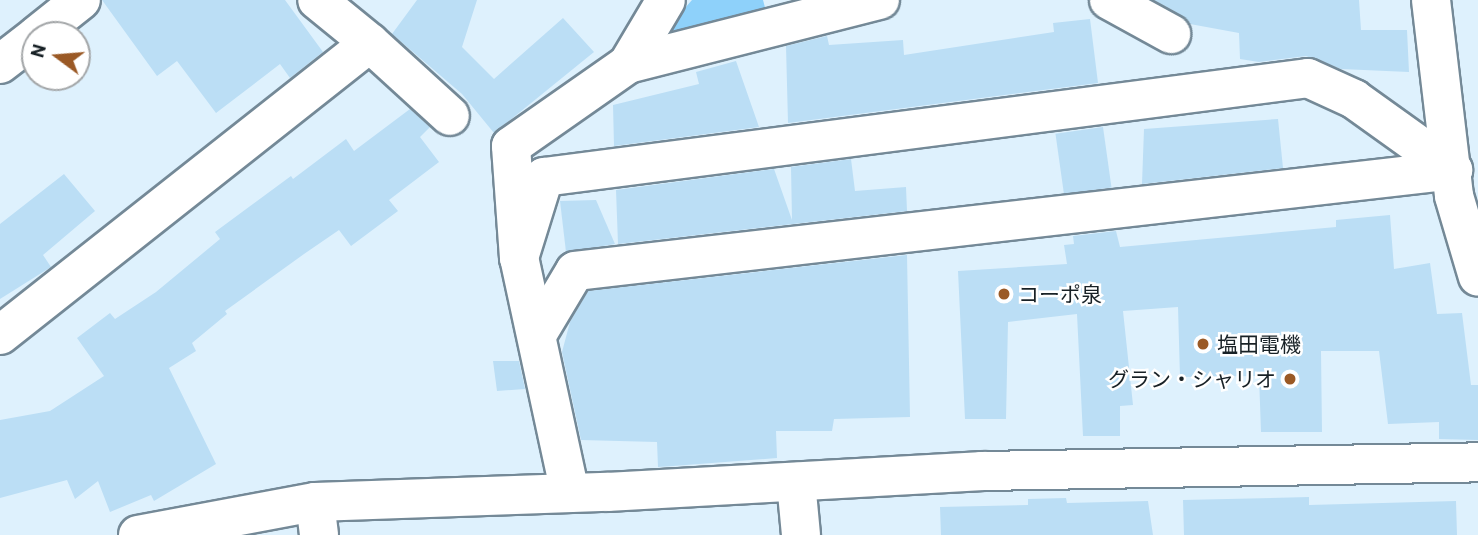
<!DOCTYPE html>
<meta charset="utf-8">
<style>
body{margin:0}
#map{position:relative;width:1478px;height:535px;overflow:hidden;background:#def1fd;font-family:Barlow,"Noto Sans JP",sans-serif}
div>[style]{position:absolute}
.green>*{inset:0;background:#8ed1fa}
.building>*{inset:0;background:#bbdef5;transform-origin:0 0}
.roads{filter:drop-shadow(2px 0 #748997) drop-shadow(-2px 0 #748997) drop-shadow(0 2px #748997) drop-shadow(0 -2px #748997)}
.minor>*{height:38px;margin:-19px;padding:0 19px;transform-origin:19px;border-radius:19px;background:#fff}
.dots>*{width:19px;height:19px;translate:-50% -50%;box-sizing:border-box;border:4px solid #fff;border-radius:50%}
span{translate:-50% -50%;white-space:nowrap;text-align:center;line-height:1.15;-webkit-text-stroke:5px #fff;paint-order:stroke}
.poi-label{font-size:21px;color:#182126}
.left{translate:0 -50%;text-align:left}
.right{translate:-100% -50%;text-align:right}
.north{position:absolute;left:21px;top:21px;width:70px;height:70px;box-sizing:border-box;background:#fff;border:2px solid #a3a6a8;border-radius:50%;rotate:286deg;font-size:19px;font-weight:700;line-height:28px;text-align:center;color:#182126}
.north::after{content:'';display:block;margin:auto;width:24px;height:32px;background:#9a5925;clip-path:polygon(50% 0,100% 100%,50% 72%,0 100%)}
</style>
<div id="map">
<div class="green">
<div style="clip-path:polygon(692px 0,763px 0,767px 15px,672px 43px,664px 32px)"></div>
</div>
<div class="building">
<div style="clip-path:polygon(102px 0,285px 0,323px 52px,290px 78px,280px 64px,216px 113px,177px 61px,157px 76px)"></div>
<div style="clip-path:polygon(417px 0,477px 0,462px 47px,494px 79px,563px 18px,594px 52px,494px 133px,462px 94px,392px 34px)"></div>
<div style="clip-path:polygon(1154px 0,1359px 0,1361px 30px,1407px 30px,1409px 72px,1341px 69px,1306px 56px,1259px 62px,1240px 59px,1239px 33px,1190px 24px)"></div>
<div style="clip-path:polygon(1090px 19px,1098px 83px,788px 123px,786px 46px,827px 36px,829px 45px,903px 40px,904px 55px,1054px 32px,1053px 23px)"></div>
<div style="clip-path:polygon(736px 61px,759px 127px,614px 146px,613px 105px,699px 84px,696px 72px)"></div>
<div style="clip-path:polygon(410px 109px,430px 127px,420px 137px,439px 162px,389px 200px,398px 211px,351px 246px,339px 230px,304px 254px,225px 311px,227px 314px,192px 343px,196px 351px,169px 368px,216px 464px,154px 501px,151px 495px,110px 512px,98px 481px,75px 499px,67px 480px,0 498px,0 420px,50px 411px,104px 376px,77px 338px,110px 313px,115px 319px,156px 292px,220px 239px,215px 232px,291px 176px,293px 179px,346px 139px,354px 151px)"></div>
<div style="clip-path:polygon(1278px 119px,1283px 168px,1142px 184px,1144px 129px)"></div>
<div style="left:1103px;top:127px;width:61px;height:48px;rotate:82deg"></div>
<div style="clip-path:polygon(851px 159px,855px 191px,906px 187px,907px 211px,618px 244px,616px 190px,774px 169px,792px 220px,791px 167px)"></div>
<div style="clip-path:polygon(64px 174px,95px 211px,43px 255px,51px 267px,0 299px,0 224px)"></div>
<div style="clip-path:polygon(596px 200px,615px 244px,566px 252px,560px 201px)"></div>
<div style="clip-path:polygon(1390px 215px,1394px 269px,1430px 263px,1437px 314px,1462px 313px,1471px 385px,1478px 385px,1478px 440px,1439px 439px,1439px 422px,1388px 424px,1379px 351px,1321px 351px,1322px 432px,1261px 432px,1259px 376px,1180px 377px,1178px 307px,1123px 311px,1133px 405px,1120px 406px,1120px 436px,1083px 436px,1077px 314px,1008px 322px,1006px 419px,965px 419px,958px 271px,1067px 264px,1064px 245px,1074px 244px,1073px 236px,1116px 231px,1120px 247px,1336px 227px,1336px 220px)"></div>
<div style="clip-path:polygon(907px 255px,910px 417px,834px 419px,832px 431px,776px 431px,777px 458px,673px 466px,658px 467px,657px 442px,581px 440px,562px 352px,570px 322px,588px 291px)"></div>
<div style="clip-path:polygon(493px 361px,519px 361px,525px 389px,497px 391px)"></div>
<div style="clip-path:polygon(1309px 497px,1309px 505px,1456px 501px,1457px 535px,1184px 535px,1183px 500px)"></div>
<div style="clip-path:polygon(1066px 498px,1067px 503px,1148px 501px,1153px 535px,941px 535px,940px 507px,1028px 505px,1028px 499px)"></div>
</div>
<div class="roads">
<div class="minor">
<div style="left:1109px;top:0;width:71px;rotate:28.7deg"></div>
<div style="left:1431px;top:0;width:197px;rotate:83.3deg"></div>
<div style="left:1454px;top:196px;width:84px;rotate:73.5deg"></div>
<div style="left:37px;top:35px;width:56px;rotate:-38.5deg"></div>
<div style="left:370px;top:43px;width:108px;rotate:42.4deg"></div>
<div style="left:0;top:64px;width:44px;rotate:-37.6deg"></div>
<div style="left:628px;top:64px;width:260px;rotate:-14.3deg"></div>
<div style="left:519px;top:258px;width:85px;rotate:-72.8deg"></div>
<div style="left:544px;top:177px;width:770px;rotate:-7.38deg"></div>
<div style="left:1308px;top:78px;width:51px;rotate:24.5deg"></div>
<div style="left:1354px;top:99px;width:122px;rotate:35.6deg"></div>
<div style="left:538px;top:333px;width:72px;rotate:-59.2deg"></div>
<div style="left:575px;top:271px;width:884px;rotate:-6.56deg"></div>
<div style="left:0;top:335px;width:471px;rotate:-38.3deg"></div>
<div style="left:370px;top:43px;width:68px;rotate:-140.9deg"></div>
<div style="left:796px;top:482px;width:53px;rotate:84.6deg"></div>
<div style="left:570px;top:493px;width:240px;rotate:-102.2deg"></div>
<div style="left:519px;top:258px;width:112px;rotate:-94.1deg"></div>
<div style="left:511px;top:146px;width:143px;rotate:-35deg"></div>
<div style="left:628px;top:64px;width:74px;rotate:-59.3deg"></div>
<div style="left:315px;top:502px;width:33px;rotate:83deg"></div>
<div style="left:138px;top:535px;width:180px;rotate:-10.6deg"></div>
<div style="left:315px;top:502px;width:293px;rotate:-2deg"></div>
<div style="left:608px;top:492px;width:375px;rotate:-3.2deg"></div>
<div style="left:982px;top:471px;width:496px;rotate:-1deg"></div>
</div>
</div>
<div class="dots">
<div style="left:1004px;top:294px;background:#9a5925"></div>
<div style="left:1203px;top:344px;background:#9a5925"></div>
<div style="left:1290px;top:379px;background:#9a5925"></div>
</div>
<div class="poi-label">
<span class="left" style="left:1018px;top:294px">コーポ泉</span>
<span class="left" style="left:1217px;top:344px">塩田電機</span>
<span class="right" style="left:1276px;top:379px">グラン・シャリオ</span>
</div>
<div class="north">N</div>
</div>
